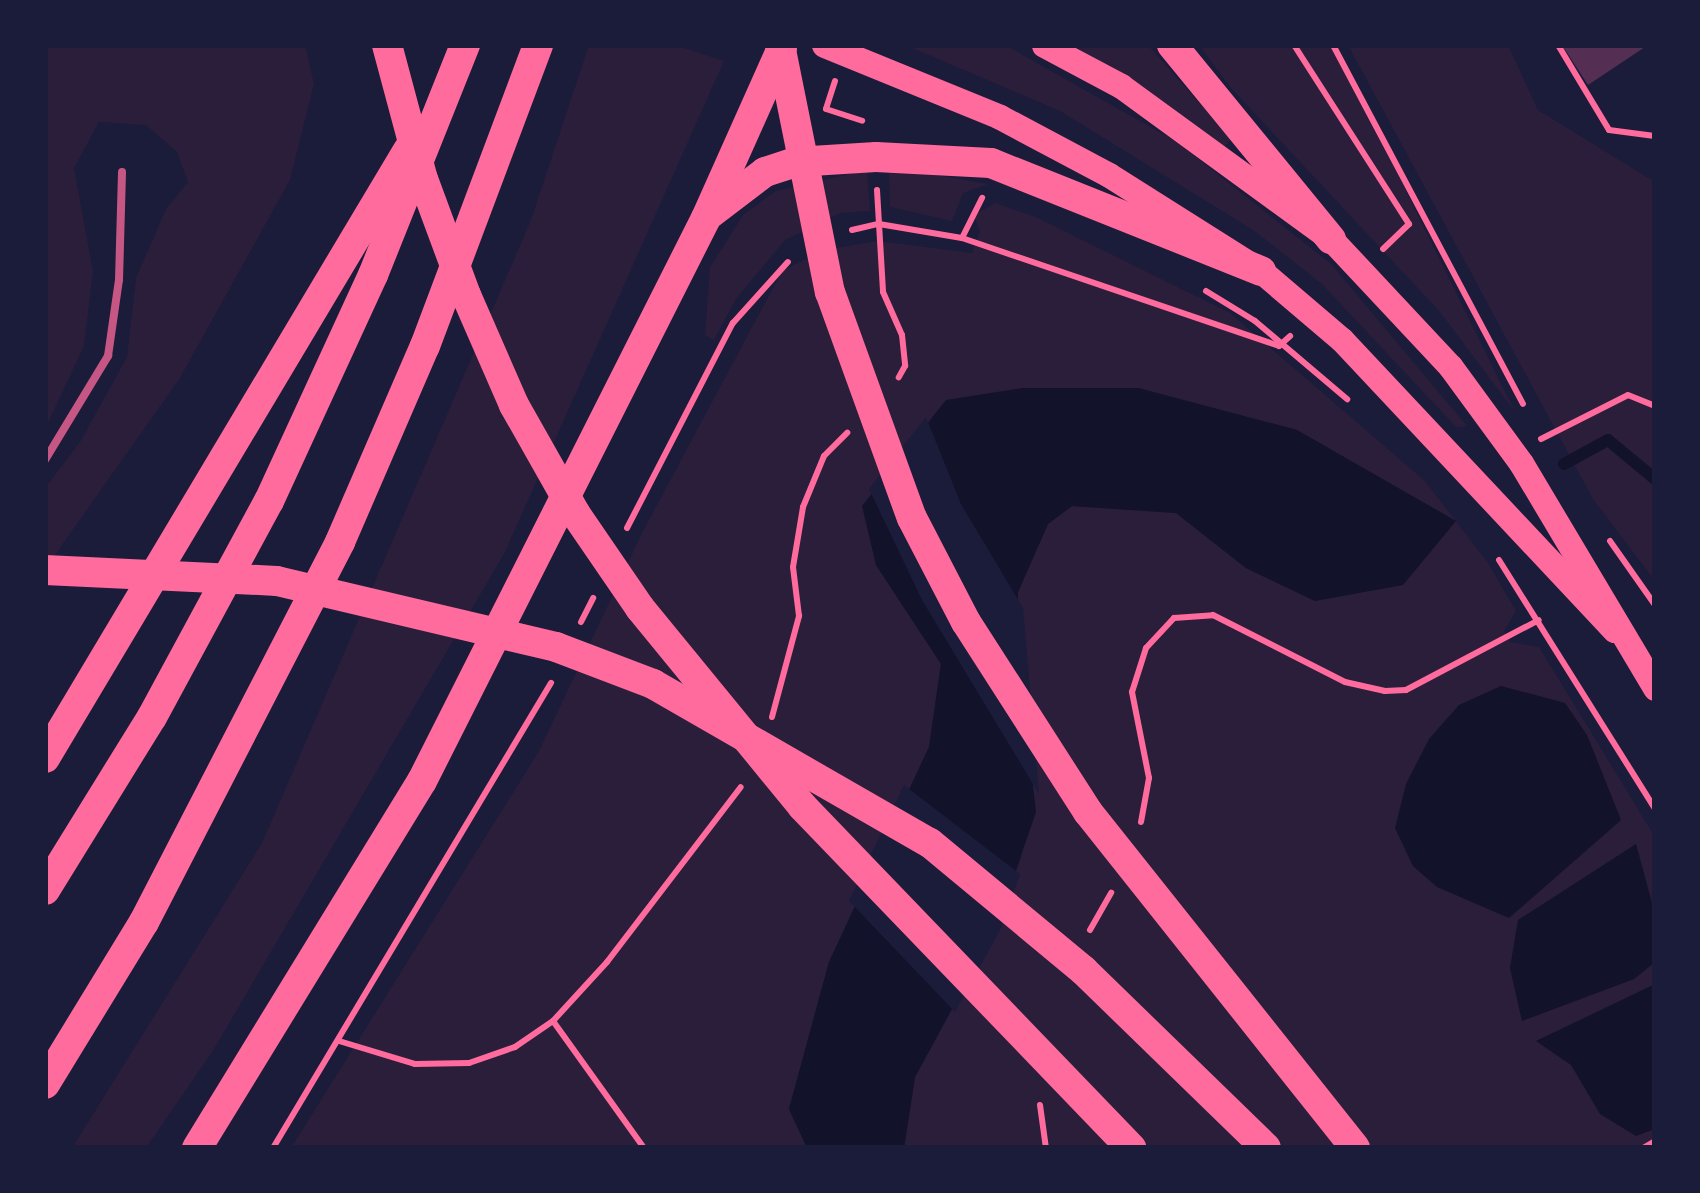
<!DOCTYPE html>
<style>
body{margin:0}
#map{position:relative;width:1700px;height:1193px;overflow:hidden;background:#1b1b3a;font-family:Poppins,sans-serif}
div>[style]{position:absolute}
.green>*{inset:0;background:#2a1e3b}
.water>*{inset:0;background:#12122b}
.pier>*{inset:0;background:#1b1b3a}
.stream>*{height:12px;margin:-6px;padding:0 6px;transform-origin:6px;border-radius:6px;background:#12122b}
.building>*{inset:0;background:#542f53}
.path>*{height:6px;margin:-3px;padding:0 3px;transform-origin:3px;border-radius:3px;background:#ff6b9d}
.service>*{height:8px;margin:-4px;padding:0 4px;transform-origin:4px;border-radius:4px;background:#c65784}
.primary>*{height:25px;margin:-12.5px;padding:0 12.5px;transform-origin:12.5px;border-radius:12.5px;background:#ff6b9d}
.motorway>*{height:30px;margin:-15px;padding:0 15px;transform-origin:15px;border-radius:15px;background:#ff6b9d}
span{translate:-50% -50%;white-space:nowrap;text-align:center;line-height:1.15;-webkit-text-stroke:8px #1b1b3a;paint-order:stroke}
.frame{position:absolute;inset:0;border:48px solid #1b1b3a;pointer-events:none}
</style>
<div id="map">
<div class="green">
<div style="clip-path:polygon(45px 45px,305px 45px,314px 84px,290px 180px,180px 378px,45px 569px,45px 488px,80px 442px,127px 357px,136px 278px,166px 209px,188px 182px,177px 152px,146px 125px,99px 122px,74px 168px,93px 271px,84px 346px,45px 429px)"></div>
<div style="clip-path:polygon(589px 45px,675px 45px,724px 61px,505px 552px,214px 1049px,146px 1148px,72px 1148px,262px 843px,531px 220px)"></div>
<div style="clip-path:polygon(905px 45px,1005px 45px,1177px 142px,1331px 264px,1467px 426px,1456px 427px,1322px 284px,1253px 230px,1060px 111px)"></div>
<div style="clip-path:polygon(1073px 45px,1148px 45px,1231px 139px,1223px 149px)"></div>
<div style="clip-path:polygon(1199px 45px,1334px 45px,1515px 412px,1440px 312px,1231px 88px)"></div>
<div style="clip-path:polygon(1348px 45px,1508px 45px,1538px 110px,1655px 182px,1655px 581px,1593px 499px)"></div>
<div style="clip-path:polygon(867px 170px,870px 211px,840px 213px,785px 240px,736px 299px,714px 340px,705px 335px,710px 267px,744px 214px,776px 191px)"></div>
<div style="clip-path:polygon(889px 171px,931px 174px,988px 184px,963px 193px,952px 221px,890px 207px)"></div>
<div style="clip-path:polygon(995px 203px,1036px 217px,1230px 313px,1425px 481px,1488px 563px,1516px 611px,1504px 631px,1510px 642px,1539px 647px,1655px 837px,1655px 1148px,904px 1148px,915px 1077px,996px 928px,1021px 858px,1018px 592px,1048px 524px,1072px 506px,1176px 513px,1246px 568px,1315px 601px,1297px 430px,1138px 388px,1023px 388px,876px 565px,941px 664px,929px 747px,829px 962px,789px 1109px,807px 1148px,291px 1148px,539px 751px,642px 533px,782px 271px,825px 250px,877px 241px,972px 253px,980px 231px,974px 215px)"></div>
</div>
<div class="water">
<div style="clip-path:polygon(1023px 388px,1138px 388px,1297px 430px,1456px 521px,1403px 585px,1315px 601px,1246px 568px,1176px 513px,1072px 506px,1048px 524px,1018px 592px,1018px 657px,1036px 812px,996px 928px,915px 1077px,904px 1148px,807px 1148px,789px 1109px,829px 962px,929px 747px,941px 664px,876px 565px,862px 506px,946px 400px)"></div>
<div style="clip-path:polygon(1501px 686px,1565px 703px,1587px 735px,1621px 820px,1509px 918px,1437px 887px,1413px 866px,1395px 828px,1406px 784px,1429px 739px,1459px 705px)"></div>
<div style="clip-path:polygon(1636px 844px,1655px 914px,1655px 962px,1634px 979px,1522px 1021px,1510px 968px,1518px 920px)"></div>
<div style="clip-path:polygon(1655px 984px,1655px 1129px,1636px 1136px,1600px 1114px,1571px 1065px,1536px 1041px)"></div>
</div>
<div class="pier">
<div style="clip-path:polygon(926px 417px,961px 504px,1023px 608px,1039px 794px,922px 600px,869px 489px)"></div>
<div style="clip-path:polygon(904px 785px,1020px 874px,1000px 930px,955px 1012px,849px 901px)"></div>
</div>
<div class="stream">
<div style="left:1564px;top:464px;width:50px;rotate:-28.6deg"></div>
<div style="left:1608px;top:440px;width:61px;rotate:39.7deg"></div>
</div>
<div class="building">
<div style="clip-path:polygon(1562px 45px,1648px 45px,1588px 85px)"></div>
</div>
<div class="path">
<div style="left:1294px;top:45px;width:213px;rotate:57.3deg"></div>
<div style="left:1409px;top:224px;width:36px;rotate:136deg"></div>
<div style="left:1333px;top:45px;width:406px;rotate:62.1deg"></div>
<div style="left:1558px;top:45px;width:99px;rotate:59deg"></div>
<div style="left:1609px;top:130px;width:46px;rotate:7.4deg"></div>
<div style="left:835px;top:81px;width:29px;rotate:108deg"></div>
<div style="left:826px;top:109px;width:38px;rotate:18deg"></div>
<div style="left:877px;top:190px;width:102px;rotate:86.6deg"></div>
<div style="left:883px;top:292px;width:47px;rotate:66.2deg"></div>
<div style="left:902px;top:335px;width:31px;rotate:84deg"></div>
<div style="left:905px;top:366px;width:13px;rotate:119deg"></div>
<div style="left:852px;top:230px;width:28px;rotate:-13deg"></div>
<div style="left:879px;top:224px;width:84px;rotate:9.6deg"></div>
<div style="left:962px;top:238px;width:335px;rotate:18.8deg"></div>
<div style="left:1279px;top:346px;width:15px;rotate:-42deg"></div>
<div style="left:962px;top:238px;width:45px;rotate:-63.4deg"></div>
<div style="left:1206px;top:291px;width:57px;rotate:31.5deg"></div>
<div style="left:1255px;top:321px;width:121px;rotate:40.3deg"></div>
<div style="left:1541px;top:439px;width:97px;rotate:-26.8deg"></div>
<div style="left:1628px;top:395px;width:29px;rotate:22deg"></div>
<div style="left:627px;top:528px;width:231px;rotate:-62.7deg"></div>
<div style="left:733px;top:323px;width:82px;rotate:-48deg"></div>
<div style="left:1610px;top:541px;width:78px;rotate:54.9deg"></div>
<div style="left:1499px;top:560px;width:294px;rotate:57.9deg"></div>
<div style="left:581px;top:622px;width:27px;rotate:-63deg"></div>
<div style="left:772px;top:717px;width:105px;rotate:-75deg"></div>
<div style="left:799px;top:616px;width:49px;rotate:-97deg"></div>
<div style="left:793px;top:567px;width:61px;rotate:-80.5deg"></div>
<div style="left:803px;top:507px;width:55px;rotate:-67.6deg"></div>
<div style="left:824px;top:456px;width:33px;rotate:-45deg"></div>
<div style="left:1141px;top:822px;width:45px;rotate:-79.7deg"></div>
<div style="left:1149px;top:778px;width:88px;rotate:-101.2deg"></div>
<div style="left:1132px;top:692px;width:46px;rotate:-72.3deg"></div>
<div style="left:1146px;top:648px;width:41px;rotate:-47deg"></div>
<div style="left:1174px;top:618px;width:39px;rotate:-4deg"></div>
<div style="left:1213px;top:615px;width:148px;rotate:26.9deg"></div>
<div style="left:1345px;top:682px;width:41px;rotate:12.7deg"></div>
<div style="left:1385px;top:691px;width:21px;rotate:-3deg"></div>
<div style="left:1406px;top:690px;width:150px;rotate:-27.8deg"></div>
<div style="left:1090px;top:930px;width:43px;rotate:-60.4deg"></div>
<div style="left:553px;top:1021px;width:156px;rotate:54.4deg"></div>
<div style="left:339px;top:1041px;width:79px;rotate:16.8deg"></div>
<div style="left:415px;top:1064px;width:54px;rotate:-1.1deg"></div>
<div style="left:469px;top:1063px;width:49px;rotate:-19.2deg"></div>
<div style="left:515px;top:1047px;width:46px;rotate:-34.4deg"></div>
<div style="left:553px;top:1021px;width:80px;rotate:-47.5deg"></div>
<div style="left:607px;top:962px;width:220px;rotate:-52.6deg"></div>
<div style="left:1040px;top:1105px;width:43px;rotate:82.1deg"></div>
<div style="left:273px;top:1148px;width:542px;rotate:-59.13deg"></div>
<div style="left:1643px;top:1148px;width:14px;rotate:-30deg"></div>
</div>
<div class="service">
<div style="left:45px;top:460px;width:122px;rotate:-58.8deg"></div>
<div style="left:108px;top:356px;width:77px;rotate:-81.8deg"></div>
<div style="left:119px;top:280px;width:108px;rotate:-88.4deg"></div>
</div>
<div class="primary">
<div style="left:824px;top:45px;width:190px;rotate:22.2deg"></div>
<div style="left:1000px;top:117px;width:123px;rotate:28deg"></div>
<div style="left:1109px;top:175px;width:180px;rotate:32.3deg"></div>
<div style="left:1261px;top:271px;width:106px;rotate:40.4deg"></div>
<div style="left:1342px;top:340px;width:398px;rotate:46.8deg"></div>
<div style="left:1044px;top:45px;width:87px;rotate:28deg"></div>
<div style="left:1121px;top:86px;width:260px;rotate:36.1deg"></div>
<div style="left:1331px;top:239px;width:174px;rotate:46.9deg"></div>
<div style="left:1450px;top:366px;width:120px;rotate:53.8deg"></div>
<div style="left:1521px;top:463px;width:262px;rotate:59.2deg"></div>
</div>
<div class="motorway">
<div style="left:387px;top:45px;width:139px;rotate:75deg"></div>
<div style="left:423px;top:179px;width:124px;rotate:69.7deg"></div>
<div style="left:466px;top:295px;width:120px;rotate:66.4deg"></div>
<div style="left:514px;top:405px;width:124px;rotate:60.5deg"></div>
<div style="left:575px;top:513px;width:115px;rotate:55.6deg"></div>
<div style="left:640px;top:608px;width:256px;rotate:50.7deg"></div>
<div style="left:802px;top:806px;width:475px;rotate:46.1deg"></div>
<div style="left:780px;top:45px;width:252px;rotate:78.6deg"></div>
<div style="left:830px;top:292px;width:240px;rotate:70.1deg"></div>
<div style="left:912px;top:518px;width:117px;rotate:62.6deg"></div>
<div style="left:966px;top:622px;width:226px;rotate:57.3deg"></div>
<div style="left:1088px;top:812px;width:429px;rotate:51.5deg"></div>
<div style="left:1172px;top:45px;width:251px;rotate:50.7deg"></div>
<div style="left:711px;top:213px;width:68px;rotate:-37.2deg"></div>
<div style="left:765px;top:172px;width:32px;rotate:-18deg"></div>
<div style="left:795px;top:162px;width:81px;rotate:-3.5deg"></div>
<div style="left:876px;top:157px;width:115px;rotate:3deg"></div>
<div style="left:991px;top:163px;width:291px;rotate:21.8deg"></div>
<div style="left:45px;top:570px;width:232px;rotate:2.7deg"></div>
<div style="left:277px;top:581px;width:287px;rotate:13.3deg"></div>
<div style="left:556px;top:647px;width:104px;rotate:20.9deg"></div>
<div style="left:653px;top:684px;width:319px;rotate:29.9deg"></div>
<div style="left:930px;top:843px;width:199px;rotate:39.7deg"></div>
<div style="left:1083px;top:970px;width:255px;rotate:44.2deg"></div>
<div style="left:45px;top:758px;width:708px;rotate:-59.16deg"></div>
<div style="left:45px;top:890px;width:203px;rotate:-58.3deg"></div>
<div style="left:152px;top:717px;width:246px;rotate:-61.6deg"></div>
<div style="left:269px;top:501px;width:249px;rotate:-65.3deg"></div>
<div style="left:373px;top:275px;width:248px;rotate:-68.2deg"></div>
<div style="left:45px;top:1084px;width:190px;rotate:-58.6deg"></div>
<div style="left:144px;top:922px;width:428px;rotate:-62.7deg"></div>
<div style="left:340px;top:542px;width:214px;rotate:-66.6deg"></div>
<div style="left:425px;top:346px;width:322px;rotate:-69.4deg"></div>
<div style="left:197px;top:1148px;width:430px;rotate:-58.5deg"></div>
<div style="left:422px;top:781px;width:631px;rotate:-63.23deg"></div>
<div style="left:706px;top:218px;width:186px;rotate:-65.9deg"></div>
</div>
<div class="frame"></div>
</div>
